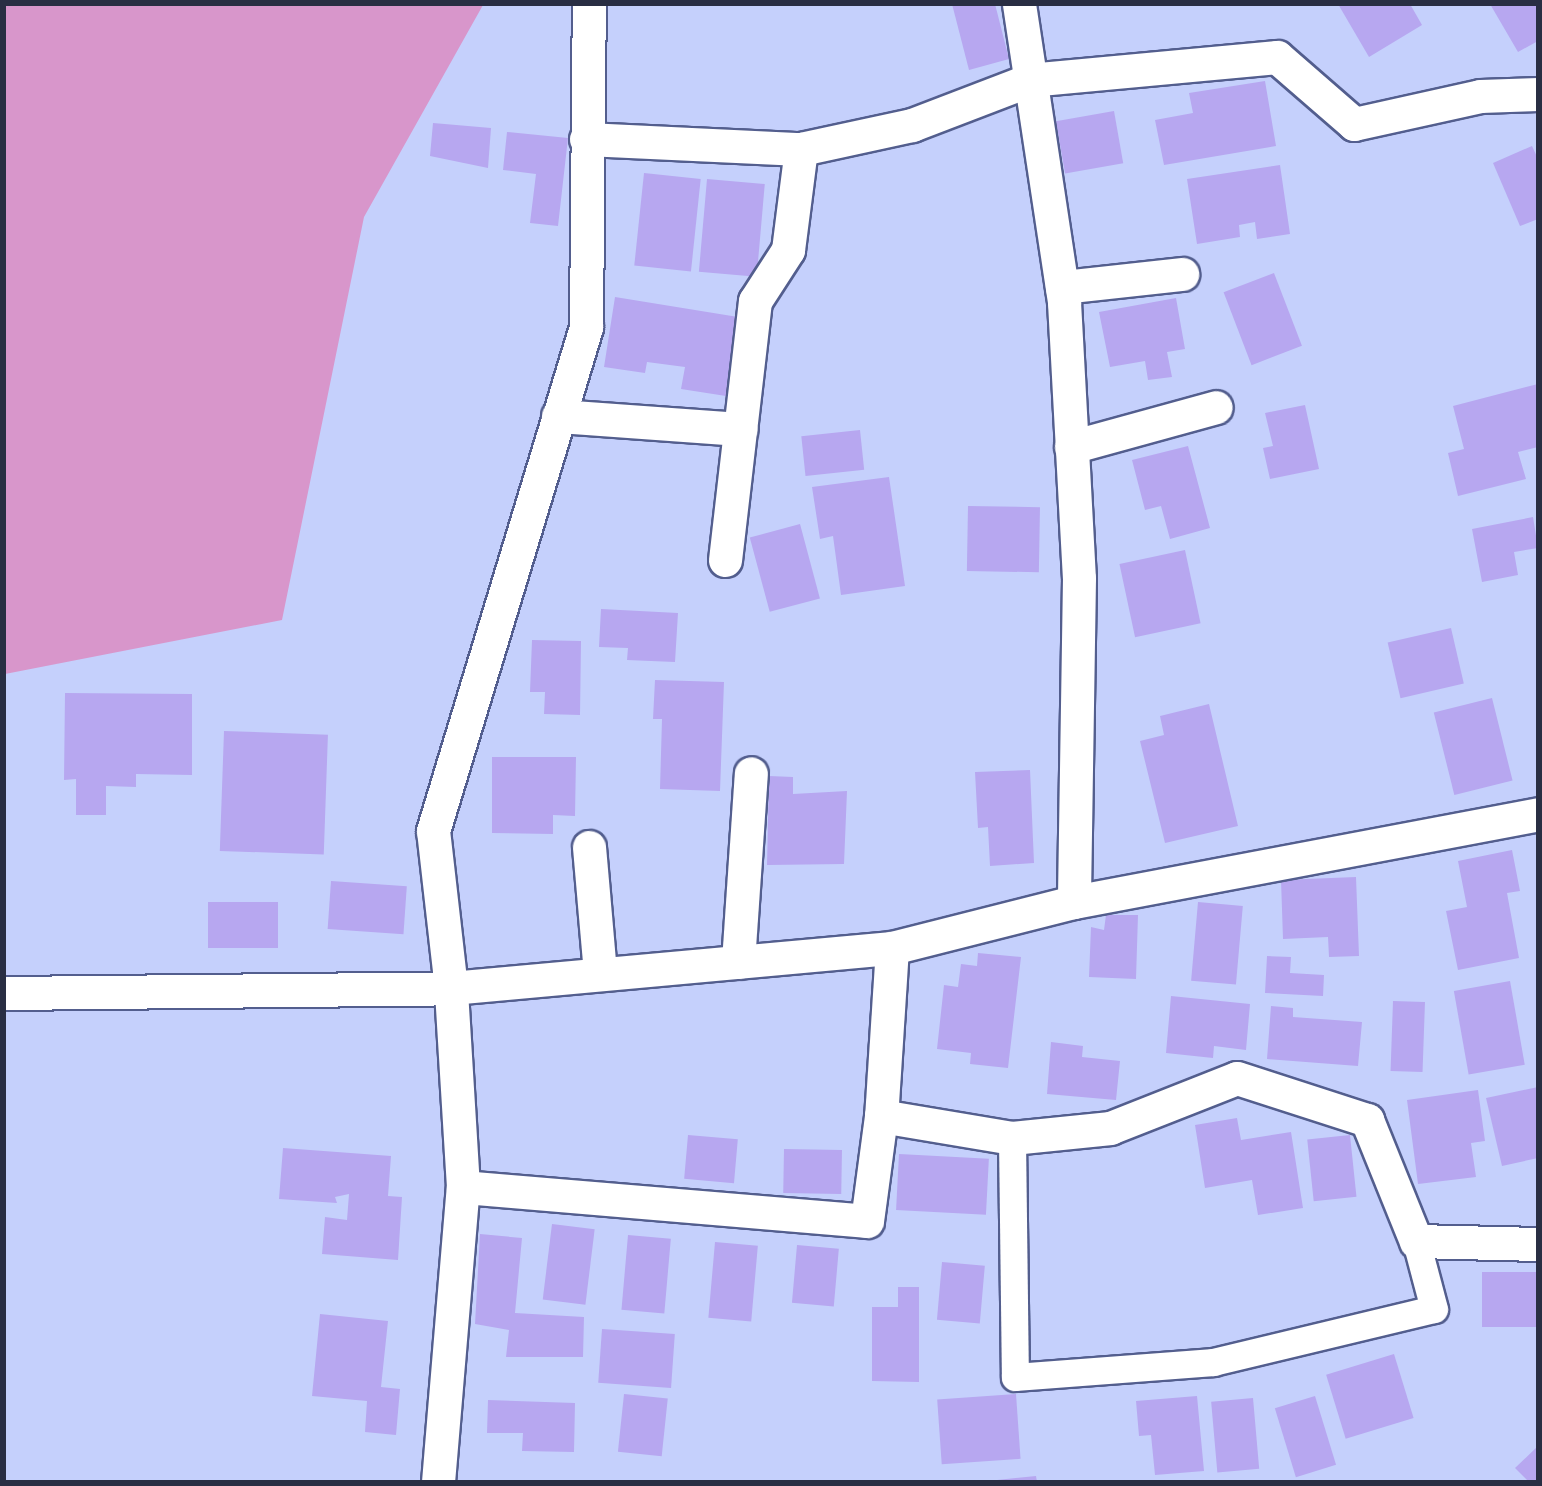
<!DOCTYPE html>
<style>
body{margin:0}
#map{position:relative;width:1542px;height:1486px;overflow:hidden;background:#c5d0fc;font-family:"Varela Round",sans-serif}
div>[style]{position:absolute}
.green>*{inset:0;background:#d896cb}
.building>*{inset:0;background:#b7a7f0;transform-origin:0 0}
.roads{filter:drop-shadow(2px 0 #535e8e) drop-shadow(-2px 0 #535e8e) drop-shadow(0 2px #535e8e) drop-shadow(0 -2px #535e8e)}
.service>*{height:27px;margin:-13.5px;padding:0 13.5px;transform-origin:13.5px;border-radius:13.5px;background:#fff}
.minor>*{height:33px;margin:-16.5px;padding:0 16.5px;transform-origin:16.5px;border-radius:16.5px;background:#fff}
span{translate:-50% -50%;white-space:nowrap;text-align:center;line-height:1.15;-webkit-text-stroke:6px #f0f3fe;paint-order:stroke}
.frame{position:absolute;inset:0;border:6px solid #292e43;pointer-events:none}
</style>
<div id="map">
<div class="green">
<div style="clip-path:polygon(5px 4px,483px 5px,364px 217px,282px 620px,5px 674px)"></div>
</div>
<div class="building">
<div style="clip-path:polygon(952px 4px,995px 4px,1009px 59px,969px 70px)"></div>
<div style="clip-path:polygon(1338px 4px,1410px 4px,1422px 25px,1369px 57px)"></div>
<div style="clip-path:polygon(1490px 4px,1538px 4px,1538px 41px,1518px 52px)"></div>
<div style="clip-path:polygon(1265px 81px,1276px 146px,1164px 165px,1155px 120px,1193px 113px,1189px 93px)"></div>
<div style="left:1114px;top:111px;width:53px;height:59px;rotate:80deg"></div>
<div style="clip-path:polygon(433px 123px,491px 128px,488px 168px,430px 156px)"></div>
<div style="clip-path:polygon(507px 132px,568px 138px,558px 226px,530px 223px,536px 174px,503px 170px)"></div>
<div style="clip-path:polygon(1532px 146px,1538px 159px,1538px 219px,1520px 226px,1493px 163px)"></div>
<div style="clip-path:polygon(1280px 165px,1290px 234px,1257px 239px,1255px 222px,1239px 225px,1240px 237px,1197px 244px,1187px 179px)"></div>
<div style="left:644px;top:173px;width:57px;height:93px;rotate:6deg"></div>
<div style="left:707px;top:179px;width:58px;height:93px;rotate:5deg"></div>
<div style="left:1274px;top:273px;width:78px;height:54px;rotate:69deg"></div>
<div style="clip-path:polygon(615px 297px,738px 317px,726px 396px,681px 389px,685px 367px,647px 362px,645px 373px,604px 367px)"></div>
<div style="clip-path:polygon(1176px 298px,1185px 349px,1167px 352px,1172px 377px,1148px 380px,1145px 361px,1110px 367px,1099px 312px)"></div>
<div style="clip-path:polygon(1538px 384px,1538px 447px,1518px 452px,1526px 479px,1458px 496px,1448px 453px,1464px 449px,1453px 406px)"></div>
<div style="clip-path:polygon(1305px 405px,1319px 469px,1270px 479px,1263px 448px,1273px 446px,1265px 413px)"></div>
<div style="left:860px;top:430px;width:40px;height:59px;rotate:84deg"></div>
<div style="clip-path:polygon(1188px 446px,1210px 528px,1170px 539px,1161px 506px,1145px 510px,1132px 460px)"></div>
<div style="clip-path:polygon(889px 477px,905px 586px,841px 595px,833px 536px,820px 539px,812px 487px)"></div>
<div style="left:968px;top:506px;width:72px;height:65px;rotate:1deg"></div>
<div style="clip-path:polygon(1533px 517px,1538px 548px,1514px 552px,1518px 575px,1482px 582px,1472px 529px)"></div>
<div style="left:800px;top:524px;width:77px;height:52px;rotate:75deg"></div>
<div style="left:1185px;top:550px;width:75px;height:67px;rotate:78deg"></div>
<div style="clip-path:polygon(601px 609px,678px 613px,675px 662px,627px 660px,628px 648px,599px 647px)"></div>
<div style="left:1451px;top:628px;width:57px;height:65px;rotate:77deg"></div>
<div style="clip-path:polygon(532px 640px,581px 641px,580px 715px,544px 714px,545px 692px,530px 692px)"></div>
<div style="clip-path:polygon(655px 680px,724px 682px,720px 791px,660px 789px,662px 719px,653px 719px)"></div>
<div style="clip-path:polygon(65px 693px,192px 694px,192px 775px,136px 774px,136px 787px,106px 786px,106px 815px,76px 815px,76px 779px,64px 780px)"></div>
<div style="left:1492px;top:698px;width:85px;height:60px;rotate:76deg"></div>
<div style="clip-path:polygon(1209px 704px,1238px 826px,1165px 843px,1140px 741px,1164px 735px,1160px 716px)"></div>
<div style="left:224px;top:731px;width:104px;height:120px;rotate:2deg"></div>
<div style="clip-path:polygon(492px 757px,576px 757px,575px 816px,553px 815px,553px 834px,492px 833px)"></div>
<div style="clip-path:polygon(1030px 770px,1034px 863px,990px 866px,988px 827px,978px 828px,975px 772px)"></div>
<div style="clip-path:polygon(769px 776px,793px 777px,793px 794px,847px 791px,844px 864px,767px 865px)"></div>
<div style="clip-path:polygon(1512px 850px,1520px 891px,1507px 893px,1519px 958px,1458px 970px,1446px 911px,1467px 907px,1458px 861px)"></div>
<div style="clip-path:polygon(1356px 877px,1359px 956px,1329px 957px,1328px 937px,1283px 939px,1281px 880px)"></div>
<div style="left:331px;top:881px;width:76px;height:48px;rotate:4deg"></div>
<div style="left:208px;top:902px;width:70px;height:46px"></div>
<div style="left:1198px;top:902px;width:45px;height:79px;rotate:5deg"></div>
<div style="clip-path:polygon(1106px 915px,1138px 915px,1136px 979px,1089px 977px,1091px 927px,1104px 930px)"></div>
<div style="clip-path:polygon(978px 953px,1021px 957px,1008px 1068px,970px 1064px,971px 1053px,937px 1049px,944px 985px,958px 987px,961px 964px,977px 966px)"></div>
<div style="clip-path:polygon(1267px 956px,1291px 957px,1290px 973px,1324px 975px,1323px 996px,1265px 993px)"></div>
<div style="left:1510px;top:981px;width:85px;height:57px;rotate:80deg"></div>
<div style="clip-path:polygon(1171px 996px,1250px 1004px,1246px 1050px,1214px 1046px,1213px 1058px,1166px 1053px)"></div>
<div style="left:1393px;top:1001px;width:32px;height:70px;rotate:2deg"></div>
<div style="clip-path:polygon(1271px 1006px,1293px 1008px,1293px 1017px,1362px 1022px,1358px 1066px,1267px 1059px)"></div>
<div style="clip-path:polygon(1051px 1042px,1083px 1046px,1082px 1057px,1120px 1061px,1116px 1100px,1047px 1094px)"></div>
<div style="clip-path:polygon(1538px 1087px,1538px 1158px,1502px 1166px,1486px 1098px)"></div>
<div style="clip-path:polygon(1478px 1090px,1485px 1141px,1471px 1143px,1476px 1177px,1418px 1184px,1407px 1100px)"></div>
<div style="clip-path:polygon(1237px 1118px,1241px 1140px,1291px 1132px,1303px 1208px,1258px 1215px,1252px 1180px,1205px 1188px,1195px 1125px)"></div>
<div style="left:688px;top:1135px;width:50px;height:44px;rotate:5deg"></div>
<div style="left:1350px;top:1135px;width:62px;height:43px;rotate:84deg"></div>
<div style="clip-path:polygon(283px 1148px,391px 1156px,388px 1196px,402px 1197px,398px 1260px,322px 1254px,325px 1217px,347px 1220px,349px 1194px,335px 1197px,337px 1203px,279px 1199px)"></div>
<div style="left:784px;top:1149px;width:58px;height:44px;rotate:1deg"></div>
<div style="left:899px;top:1154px;width:90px;height:56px;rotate:3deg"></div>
<div style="left:552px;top:1224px;width:43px;height:76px;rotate:7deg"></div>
<div style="clip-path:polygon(480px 1234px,522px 1238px,515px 1313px,584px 1317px,583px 1357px,506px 1357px,509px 1330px,475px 1324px)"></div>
<div style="left:628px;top:1235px;width:43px;height:75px;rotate:5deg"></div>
<div style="left:715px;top:1242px;width:43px;height:76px;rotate:5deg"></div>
<div style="left:797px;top:1245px;width:42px;height:58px;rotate:5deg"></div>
<div style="left:942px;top:1262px;width:43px;height:58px;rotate:5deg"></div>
<div style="left:1538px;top:1272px;width:55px;height:56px;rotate:90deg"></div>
<div style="clip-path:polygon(898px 1287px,919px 1287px,919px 1382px,872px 1381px,872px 1307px,898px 1307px)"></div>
<div style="clip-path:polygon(320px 1314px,388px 1321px,381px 1387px,400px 1389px,396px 1435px,365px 1432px,367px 1401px,312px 1396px)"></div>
<div style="left:602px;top:1329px;width:73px;height:54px;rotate:4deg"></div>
<div style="left:1394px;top:1354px;width:67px;height:71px;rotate:73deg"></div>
<div style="left:624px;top:1394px;width:44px;height:58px;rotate:6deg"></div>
<div style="left:1016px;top:1394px;width:65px;height:79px;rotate:86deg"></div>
<div style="clip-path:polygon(1197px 1396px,1204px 1471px,1155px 1475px,1151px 1435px,1139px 1436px,1136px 1401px)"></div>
<div style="left:1315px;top:1396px;width:72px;height:42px;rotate:73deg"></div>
<div style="left:1253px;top:1398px;width:71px;height:42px;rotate:85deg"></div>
<div style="clip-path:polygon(488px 1400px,575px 1403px,574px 1452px,522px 1451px,523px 1433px,487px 1433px)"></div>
<div style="clip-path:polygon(1538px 1446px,1538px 1482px,1529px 1482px,1515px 1468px)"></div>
<div style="clip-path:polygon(1036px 1476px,1037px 1482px,997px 1482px,997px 1480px)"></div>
</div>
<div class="roads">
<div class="service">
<div style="left:1012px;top:1138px;width:239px;rotate:89.3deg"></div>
<div style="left:1015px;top:1377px;width:199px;rotate:-4.3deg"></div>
<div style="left:1213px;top:1362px;width:227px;rotate:-13.5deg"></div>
<div style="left:1434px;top:1309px;width:70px;rotate:-104.8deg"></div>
</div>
<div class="minor">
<div style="left:1019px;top:4px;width:301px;rotate:81.4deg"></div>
<div style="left:1064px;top:302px;width:276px;rotate:86.9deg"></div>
<div style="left:1079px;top:578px;width:324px;rotate:90.9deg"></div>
<div style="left:586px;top:139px;width:215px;rotate:2.7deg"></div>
<div style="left:801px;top:149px;width:114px;rotate:-12.2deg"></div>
<div style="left:912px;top:125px;width:125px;rotate:-21deg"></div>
<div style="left:1029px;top:80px;width:249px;rotate:-5.3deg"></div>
<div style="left:1277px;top:57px;width:102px;rotate:41deg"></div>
<div style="left:1354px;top:124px;width:129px;rotate:-12.5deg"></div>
<div style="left:1480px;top:96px;width:58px;rotate:-2deg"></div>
<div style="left:1062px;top:287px;width:121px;rotate:-6.2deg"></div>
<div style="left:558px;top:416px;width:183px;rotate:4.1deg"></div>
<div style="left:1071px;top:447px;width:150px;rotate:-15.4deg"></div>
<div style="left:725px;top:560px;width:261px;rotate:-83.4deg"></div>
<div style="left:755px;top:301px;width:61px;rotate:-57.1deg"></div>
<div style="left:788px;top:250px;width:102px;rotate:-82.7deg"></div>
<div style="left:589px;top:847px;width:127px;rotate:85deg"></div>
<div style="left:892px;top:948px;width:168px;rotate:93.7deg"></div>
<div style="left:881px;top:1116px;width:133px;rotate:9.5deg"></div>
<div style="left:1012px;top:1138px;width:99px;rotate:-5.8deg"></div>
<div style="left:1110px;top:1128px;width:136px;rotate:-21.5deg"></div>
<div style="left:1237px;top:1078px;width:137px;rotate:17.9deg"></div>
<div style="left:1367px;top:1120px;width:131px;rotate:68deg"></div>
<div style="left:1416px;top:1241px;width:122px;rotate:1.4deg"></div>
<div style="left:738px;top:962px;width:189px;rotate:-86.1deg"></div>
<div style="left:4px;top:993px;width:447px;rotate:-0.6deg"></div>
<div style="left:451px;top:988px;width:443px;rotate:-5.2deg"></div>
<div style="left:892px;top:948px;width:188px;rotate:-14.2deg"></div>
<div style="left:1074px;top:902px;width:472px;rotate:-10.7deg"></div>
<div style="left:463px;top:1187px;width:405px;rotate:4.8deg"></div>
<div style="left:867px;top:1221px;width:106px;rotate:-82.4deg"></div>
<div style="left:438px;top:1482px;width:296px;rotate:-85.2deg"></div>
<div style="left:463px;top:1187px;width:199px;rotate:-93.5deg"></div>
<div style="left:451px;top:988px;width:158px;rotate:-96.5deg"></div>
<div style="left:433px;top:831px;width:527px;rotate:-73.11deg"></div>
<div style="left:586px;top:327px;width:323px;rotate:-89.5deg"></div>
</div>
</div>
<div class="frame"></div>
</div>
